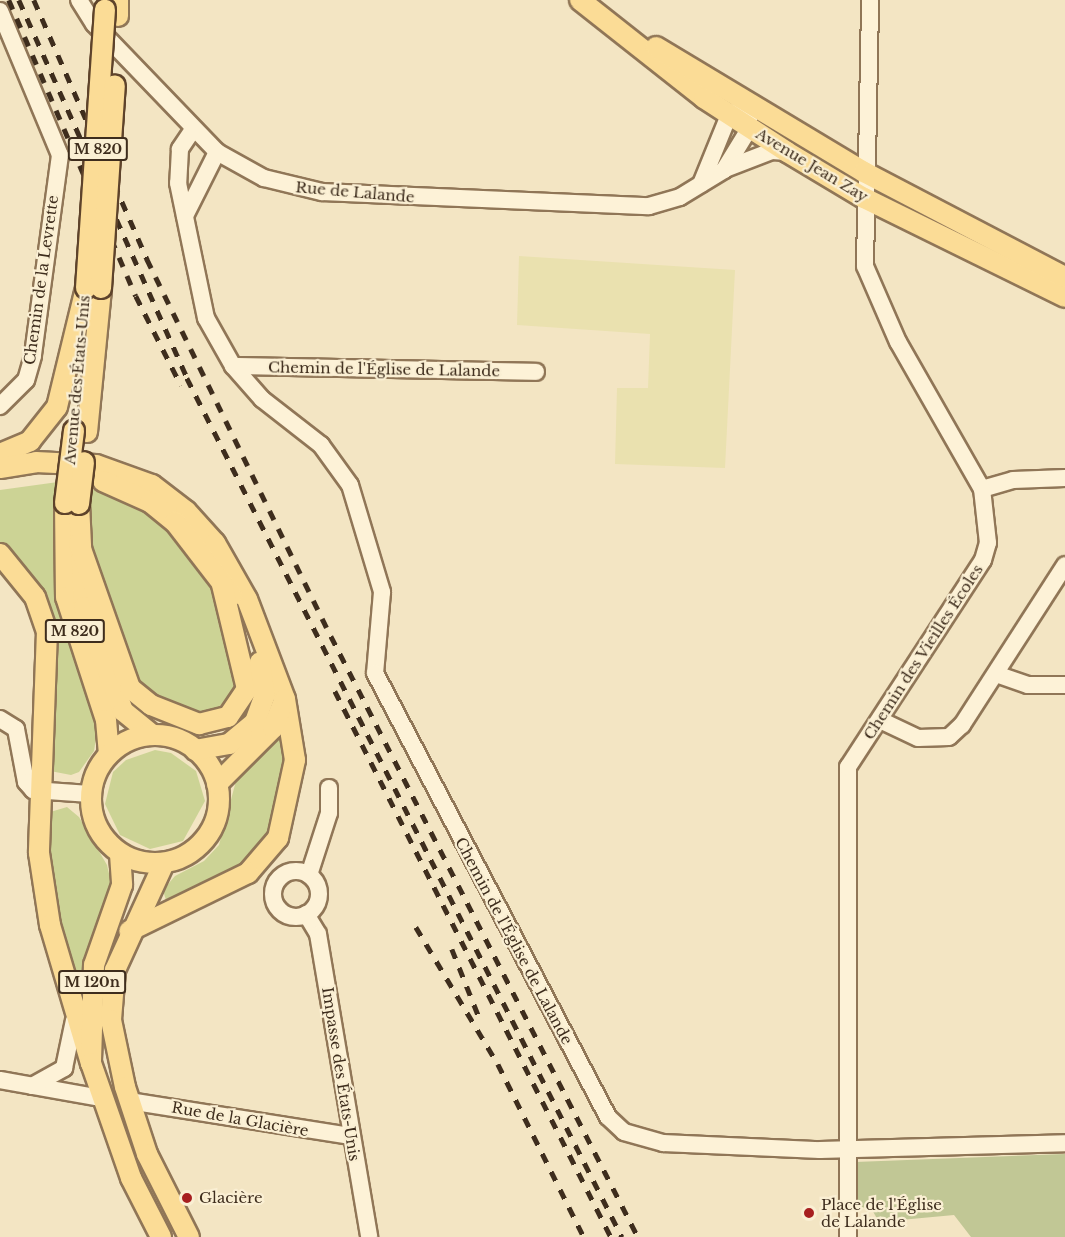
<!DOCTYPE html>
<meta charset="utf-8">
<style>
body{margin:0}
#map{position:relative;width:1065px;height:1237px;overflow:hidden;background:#f3e5c3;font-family:"Libre Baskerville",serif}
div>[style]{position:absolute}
.farmland>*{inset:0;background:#eae1af}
.green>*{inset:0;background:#ccd395}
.cemetery>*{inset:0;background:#c1c795}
.roads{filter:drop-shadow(2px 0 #907657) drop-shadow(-2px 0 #907657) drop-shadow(0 2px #907657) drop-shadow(0 -2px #907657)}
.minor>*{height:16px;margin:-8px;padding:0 8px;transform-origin:8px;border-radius:8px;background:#fdf2d7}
.minor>.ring{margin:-8px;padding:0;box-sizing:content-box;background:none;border:16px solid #fdf2d7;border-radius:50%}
.major>*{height:20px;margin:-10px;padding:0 10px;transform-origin:10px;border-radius:10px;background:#fbdc96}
.major>.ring{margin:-10px;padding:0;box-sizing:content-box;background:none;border:20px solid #fbdc96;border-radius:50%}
.rail>*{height:4.5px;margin-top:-2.25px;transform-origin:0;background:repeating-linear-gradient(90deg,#3e2d1d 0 10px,transparent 0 20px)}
.bridges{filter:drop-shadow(2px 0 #5e432b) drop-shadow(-2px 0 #5e432b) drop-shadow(0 2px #5e432b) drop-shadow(0 -2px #5e432b)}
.major-bridge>*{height:20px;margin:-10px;padding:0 10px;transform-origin:10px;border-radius:10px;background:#fbdc96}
.dots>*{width:16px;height:16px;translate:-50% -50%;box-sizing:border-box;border:3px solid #faefd3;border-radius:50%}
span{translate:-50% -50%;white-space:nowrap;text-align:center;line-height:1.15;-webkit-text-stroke:4.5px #faefd3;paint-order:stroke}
.shield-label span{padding:2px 4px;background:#faefd3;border:2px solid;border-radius:4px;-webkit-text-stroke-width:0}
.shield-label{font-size:14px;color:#3e2d1d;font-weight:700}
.street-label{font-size:15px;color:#3e2d1d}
.poi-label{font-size:15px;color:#3e2d1d}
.left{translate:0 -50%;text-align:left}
</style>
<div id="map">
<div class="farmland">
<div style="clip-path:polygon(519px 256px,735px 270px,725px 468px,615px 464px,617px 388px,648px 388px,650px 334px,517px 325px)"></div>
</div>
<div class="green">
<div style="clip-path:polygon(58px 482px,54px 547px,60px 605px,98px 725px,94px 751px,79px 772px,71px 775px,45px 770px,53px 656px,0 547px,0 490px)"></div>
<div style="clip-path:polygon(87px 490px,102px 490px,140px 509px,178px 538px,218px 599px,237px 665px,236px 691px,210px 715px,188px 716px,138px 686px,91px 549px)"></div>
<div style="clip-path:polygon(285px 725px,288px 741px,276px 827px,243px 869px,167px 904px,163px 890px,175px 876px,204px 861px,219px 845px,237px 777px)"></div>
<div style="clip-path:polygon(155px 750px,171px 753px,196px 771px,205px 801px,183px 841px,150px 849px,120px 835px,105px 804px,113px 772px,126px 760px)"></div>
<div style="clip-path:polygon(67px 807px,79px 817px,107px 865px,113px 891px,89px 947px,82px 1016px,51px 905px,47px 813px)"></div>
</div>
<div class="cemetery">
<div style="clip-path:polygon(1065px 1154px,1065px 1237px,971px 1237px,954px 1215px,879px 1222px,871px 1208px,857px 1207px,855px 1162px)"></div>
</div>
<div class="roads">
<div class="minor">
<div style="left:79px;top:0;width:28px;rotate:58deg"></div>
<div style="left:94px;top:24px;width:178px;rotate:46.1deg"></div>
<div style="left:217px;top:152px;width:54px;rotate:29deg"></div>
<div style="left:264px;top:178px;width:60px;rotate:13.6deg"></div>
<div style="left:322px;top:192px;width:327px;rotate:2.5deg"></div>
<div style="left:649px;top:206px;width:32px;rotate:-16deg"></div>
<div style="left:680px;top:197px;width:52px;rotate:-31.5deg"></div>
<div style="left:724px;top:170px;width:42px;rotate:-58.6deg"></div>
<div style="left:746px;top:134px;width:20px;rotate:-79deg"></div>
<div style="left:0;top:11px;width:156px;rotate:67.4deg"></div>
<div style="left:60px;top:155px;width:203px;rotate:97.7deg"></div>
<div style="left:33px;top:356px;width:25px;rotate:106deg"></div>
<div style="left:26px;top:380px;width:37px;rotate:135deg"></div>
<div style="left:192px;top:131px;width:22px;rotate:124deg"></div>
<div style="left:180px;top:149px;width:34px;rotate:93deg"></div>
<div style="left:178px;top:183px;width:138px;rotate:78.3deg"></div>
<div style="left:206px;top:318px;width:55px;rotate:60.6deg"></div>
<div style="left:233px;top:366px;width:44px;rotate:48.7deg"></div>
<div style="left:262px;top:399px;width:75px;rotate:37.9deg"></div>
<div style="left:321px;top:445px;width:49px;rotate:54.1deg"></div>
<div style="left:350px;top:485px;width:112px;rotate:73.3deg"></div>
<div style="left:382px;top:592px;width:81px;rotate:94.9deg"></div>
<div style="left:375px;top:673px;width:501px;rotate:62.31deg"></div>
<div style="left:608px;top:1117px;width:22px;rotate:43deg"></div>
<div style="left:624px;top:1132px;width:41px;rotate:15.8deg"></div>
<div style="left:663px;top:1143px;width:157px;rotate:2.6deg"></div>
<div style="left:820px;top:1150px;width:245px;rotate:-1.6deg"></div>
<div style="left:725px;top:169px;width:50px;rotate:-21deg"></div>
<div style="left:772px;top:151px;width:15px;rotate:4deg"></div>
<div style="left:701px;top:184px;width:74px;rotate:-67.9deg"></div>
<div style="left:729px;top:115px;width:11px;rotate:-27deg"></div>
<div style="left:185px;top:216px;width:72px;rotate:-63.4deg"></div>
<div style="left:233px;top:366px;width:303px;rotate:1.1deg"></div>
<div style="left:982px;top:489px;width:32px;rotate:-16deg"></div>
<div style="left:1013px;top:480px;width:52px;rotate:-2.2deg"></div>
<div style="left:996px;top:674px;width:34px;rotate:19deg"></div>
<div style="left:1028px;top:685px;width:37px"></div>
<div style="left:0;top:719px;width:19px;rotate:32deg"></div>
<div style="left:16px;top:729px;width:54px;rotate:79.3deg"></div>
<div style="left:26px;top:782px;width:11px;rotate:49deg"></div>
<div style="left:33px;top:790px;width:57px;rotate:4deg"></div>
<div style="left:880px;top:720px;width:42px;rotate:25.3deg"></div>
<div style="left:918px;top:738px;width:31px;rotate:-2deg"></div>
<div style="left:949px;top:737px;width:18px;rotate:-43deg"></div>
<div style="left:962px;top:725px;width:190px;rotate:-57.2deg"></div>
<div class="ring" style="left:273px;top:871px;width:30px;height:30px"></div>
<div style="left:309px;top:875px;width:65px;rotate:-72.1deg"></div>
<div style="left:329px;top:813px;width:25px;rotate:-90deg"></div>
<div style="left:306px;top:914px;width:23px;rotate:59deg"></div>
<div style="left:318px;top:934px;width:307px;rotate:80.4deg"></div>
<div style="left:0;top:1080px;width:103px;rotate:10.1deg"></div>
<div style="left:32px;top:1086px;width:37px;rotate:-29deg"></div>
<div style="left:64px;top:1068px;width:49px;rotate:-78.2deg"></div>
<div style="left:129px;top:1101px;width:225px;rotate:9deg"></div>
<div style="left:848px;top:1237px;width:470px;rotate:-90deg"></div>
<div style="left:848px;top:767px;width:247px;rotate:-56.9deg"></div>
<div style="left:983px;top:560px;width:18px;rotate:-74deg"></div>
<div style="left:988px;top:543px;width:54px;rotate:-96.3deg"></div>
<div style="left:982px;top:489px;width:169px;rotate:-119.7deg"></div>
<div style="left:898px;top:342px;width:83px;rotate:-113.5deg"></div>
<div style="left:865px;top:266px;width:266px;rotate:-88.9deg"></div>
</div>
<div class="major">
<div style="left:580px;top:0;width:158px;rotate:38.3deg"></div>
<div style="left:704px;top:98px;width:99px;rotate:33deg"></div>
<div style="left:787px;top:152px;width:90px;rotate:30.9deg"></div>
<div style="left:864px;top:198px;width:224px;rotate:26.2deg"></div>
<div style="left:118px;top:16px;width:16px;rotate:-90deg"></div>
<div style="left:656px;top:47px;width:243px;rotate:31deg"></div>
<div style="left:864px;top:172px;width:227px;rotate:27.6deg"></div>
<div style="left:87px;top:432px;width:145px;rotate:-84.4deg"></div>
<div style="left:0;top:454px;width:33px;rotate:-23deg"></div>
<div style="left:30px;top:441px;width:43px;rotate:-51.5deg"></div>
<div style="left:57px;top:407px;width:122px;rotate:-76.3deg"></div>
<div style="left:0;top:468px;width:36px;rotate:-9deg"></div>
<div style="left:36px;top:462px;width:60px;rotate:2.9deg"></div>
<div style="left:96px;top:465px;width:59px;rotate:19.7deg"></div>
<div style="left:152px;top:485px;width:43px;rotate:37.4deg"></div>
<div style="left:186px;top:511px;width:43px;rotate:47.8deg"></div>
<div style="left:215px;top:543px;width:64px;rotate:60.3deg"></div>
<div style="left:247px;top:599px;width:107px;rotate:69.2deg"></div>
<div style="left:285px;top:699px;width:62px;rotate:80.7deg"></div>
<div style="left:295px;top:760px;width:80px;rotate:102.3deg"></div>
<div style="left:278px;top:838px;width:46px;rotate:130.6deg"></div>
<div style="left:248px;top:873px;width:132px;rotate:154deg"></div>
<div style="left:103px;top:481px;width:51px;rotate:24.1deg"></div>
<div style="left:150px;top:502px;width:32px;rotate:39deg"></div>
<div style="left:175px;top:522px;width:93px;rotate:52.4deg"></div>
<div style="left:65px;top:503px;width:94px;rotate:89.4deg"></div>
<div style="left:66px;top:597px;width:129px;rotate:72deg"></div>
<div style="left:106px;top:720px;width:34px;rotate:85deg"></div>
<div style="left:79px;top:504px;width:103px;rotate:87.2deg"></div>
<div style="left:84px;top:607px;width:111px;rotate:69.4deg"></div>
<div style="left:123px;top:711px;width:38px;rotate:39deg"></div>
<div style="left:79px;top:543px;width:154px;rotate:70.6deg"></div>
<div style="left:130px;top:688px;width:27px;rotate:39deg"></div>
<div style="left:151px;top:705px;width:52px;rotate:21.6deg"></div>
<div style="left:199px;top:724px;width:30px;rotate:-14deg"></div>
<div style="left:228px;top:717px;width:34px;rotate:-56deg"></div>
<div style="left:247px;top:689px;width:107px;rotate:-103.5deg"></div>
<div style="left:0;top:554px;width:55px;rotate:50.9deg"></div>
<div style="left:35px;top:597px;width:36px;rotate:71deg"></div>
<div style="left:47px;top:631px;width:222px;rotate:92.1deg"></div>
<div style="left:39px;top:853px;width:73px;rotate:81.3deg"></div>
<div style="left:50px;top:925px;width:144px;rotate:73.5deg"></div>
<div class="ring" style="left:91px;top:735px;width:108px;height:108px"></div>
<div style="left:195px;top:750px;width:35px;rotate:-10deg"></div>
<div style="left:229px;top:744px;width:34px;rotate:-40deg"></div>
<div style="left:255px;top:722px;width:29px;rotate:-70deg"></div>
<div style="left:265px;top:695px;width:33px;rotate:-99deg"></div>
<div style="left:217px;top:784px;width:79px;rotate:-45deg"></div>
<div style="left:273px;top:728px;width:31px;rotate:-68deg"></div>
<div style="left:120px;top:854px;width:31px;rotate:86deg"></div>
<div style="left:122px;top:885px;width:85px;rotate:109.3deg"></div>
<div style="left:94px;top:965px;width:98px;rotate:91.8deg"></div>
<div style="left:91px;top:1063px;width:122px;rotate:70.8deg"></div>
<div style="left:131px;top:1178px;width:66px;rotate:63deg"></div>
<div style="left:164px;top:863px;width:118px;rotate:114.6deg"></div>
<div style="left:115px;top:970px;width:50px;rotate:94.6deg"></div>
<div style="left:111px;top:1020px;width:68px;rotate:78.2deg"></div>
<div style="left:125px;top:1087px;width:71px;rotate:71.8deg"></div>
<div style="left:147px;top:1154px;width:93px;rotate:63.2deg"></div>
</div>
</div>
<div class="rail">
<div style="left:9px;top:0;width:322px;rotate:66.8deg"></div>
<div style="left:136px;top:296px;width:100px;rotate:63.2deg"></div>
<div style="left:19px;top:0;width:414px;rotate:66deg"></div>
<div style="left:187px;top:378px;width:963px;rotate:63.14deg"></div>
<div style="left:34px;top:0;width:283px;rotate:66.4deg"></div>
<div style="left:147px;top:259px;width:420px;rotate:64deg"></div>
<div style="left:331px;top:636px;width:675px;rotate:62.94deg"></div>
<div style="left:335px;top:691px;width:612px;rotate:63.18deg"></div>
<div style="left:416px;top:927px;width:160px;rotate:59.1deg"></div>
<div style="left:498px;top:1064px;width:193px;rotate:63.6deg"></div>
<div style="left:452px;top:949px;width:79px;rotate:68.3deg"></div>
</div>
<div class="bridges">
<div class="major-bridge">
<div style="left:86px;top:288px;width:279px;rotate:-86.1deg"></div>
<div style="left:101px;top:288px;width:203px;rotate:-86.1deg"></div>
<div style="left:65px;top:503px;width:73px;rotate:-82.9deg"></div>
<div style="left:79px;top:504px;width:42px;rotate:-83.2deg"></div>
</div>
</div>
<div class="dots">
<div style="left:187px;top:1198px;background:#a71f1f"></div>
<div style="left:809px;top:1213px;background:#a71f1f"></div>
</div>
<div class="shield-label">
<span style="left:98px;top:149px">M 820</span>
<span style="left:75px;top:631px">M 820</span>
<span style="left:92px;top:982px">M 120n</span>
</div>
<div class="street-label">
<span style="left:812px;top:165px;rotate:31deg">Avenue Jean Zay</span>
<span style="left:355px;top:192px;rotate:5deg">Rue de Lalande</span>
<span style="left:41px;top:280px;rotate:-82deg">Chemin de la Levrette</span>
<span style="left:384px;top:369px;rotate:1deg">Chemin de l'Église de Lalande</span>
<span style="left:77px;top:380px;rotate:-85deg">Avenue des États-Unis</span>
<span style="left:923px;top:652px;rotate:-57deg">Chemin des Vieilles Écoles</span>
<span style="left:514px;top:941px;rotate:62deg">Chemin de l'Église de Lalande</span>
<span style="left:341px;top:1074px;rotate:81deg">Impasse des États-Unis</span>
<span style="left:240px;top:1119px;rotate:10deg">Rue de la Glacière</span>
</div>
<div class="poi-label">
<span class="left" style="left:199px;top:1198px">Glacière</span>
<span class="left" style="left:821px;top:1213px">Place de l'Église<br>de Lalande</span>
</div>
</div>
